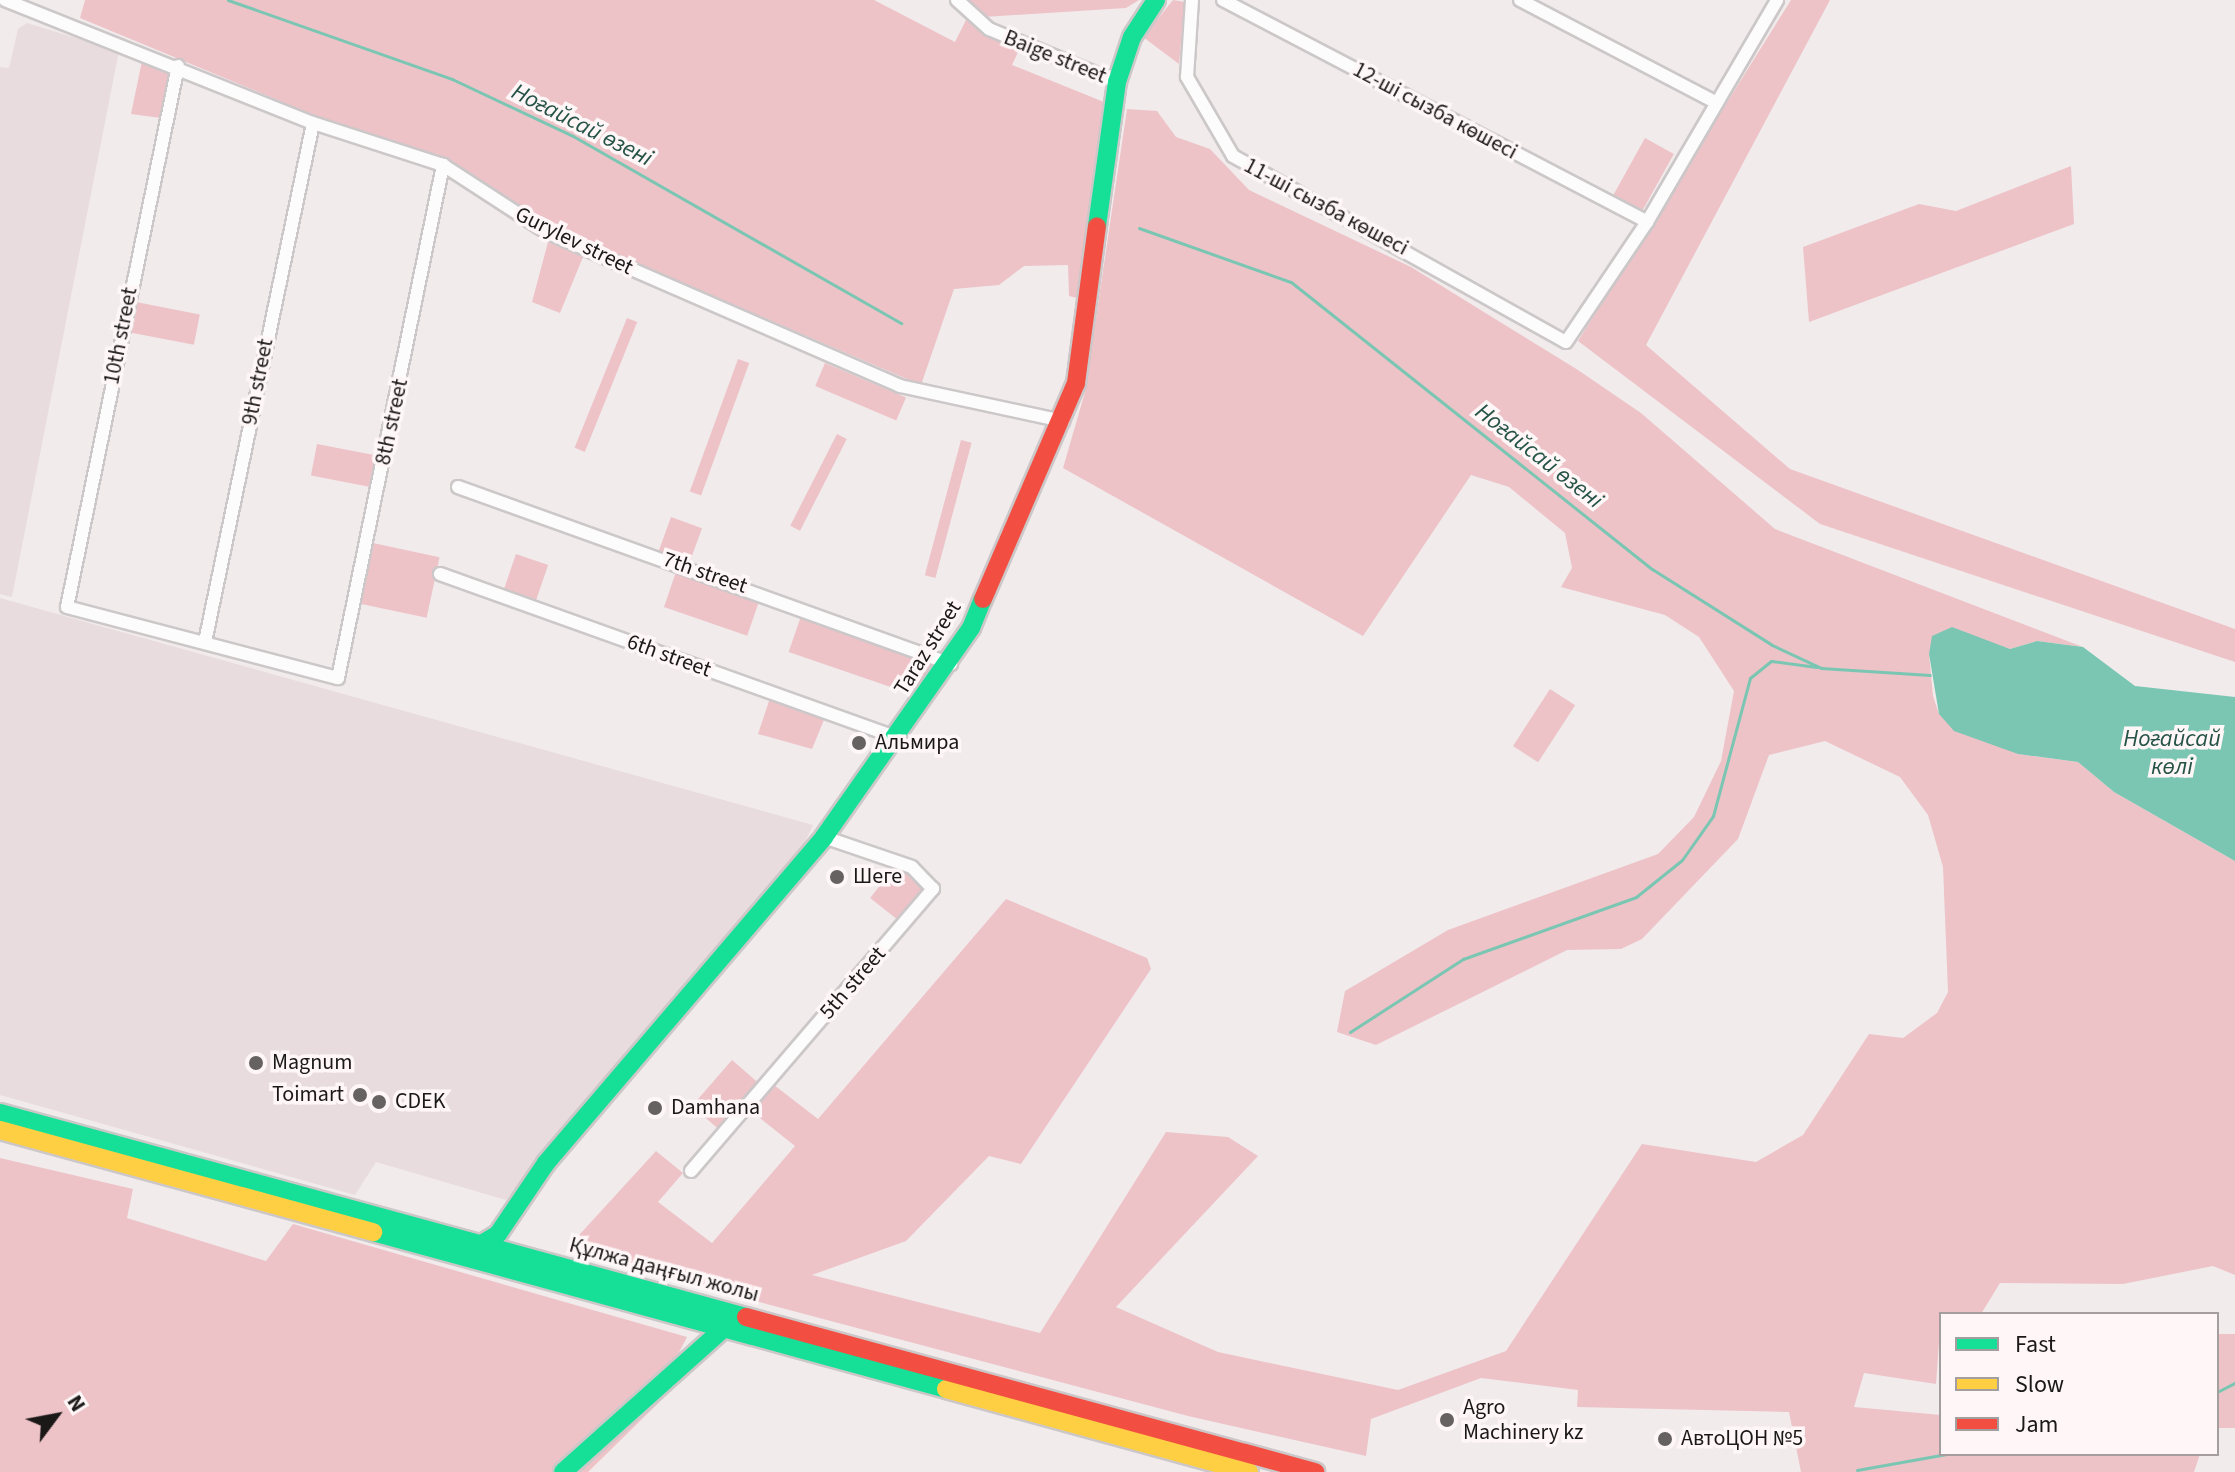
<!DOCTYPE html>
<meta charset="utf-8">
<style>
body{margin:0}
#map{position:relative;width:2235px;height:1472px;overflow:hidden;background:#f1ebec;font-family:"Source Sans 3",sans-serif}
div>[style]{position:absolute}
.built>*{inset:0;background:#e9dcde}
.green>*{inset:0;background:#edc3c8;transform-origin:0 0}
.water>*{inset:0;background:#7ac6b3}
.stream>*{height:3px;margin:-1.5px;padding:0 1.5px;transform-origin:1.5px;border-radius:1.5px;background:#7ac6b3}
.roads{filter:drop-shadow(2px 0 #ccc7c8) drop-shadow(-2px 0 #ccc7c8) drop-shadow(0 2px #ccc7c8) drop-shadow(0 -2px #ccc7c8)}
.street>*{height:12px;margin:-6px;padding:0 6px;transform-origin:6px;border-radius:6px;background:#fdfcfc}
.fast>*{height:18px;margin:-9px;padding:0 9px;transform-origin:9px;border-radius:9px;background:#16e098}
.slow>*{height:18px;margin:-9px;padding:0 9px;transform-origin:9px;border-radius:9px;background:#ffcf43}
.jam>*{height:18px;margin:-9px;padding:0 9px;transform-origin:9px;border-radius:9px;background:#f24e42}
.dots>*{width:22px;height:22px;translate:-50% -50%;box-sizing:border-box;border:4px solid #fff7f7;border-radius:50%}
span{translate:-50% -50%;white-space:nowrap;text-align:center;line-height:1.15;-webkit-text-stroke:7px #fff7f7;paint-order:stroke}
.street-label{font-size:22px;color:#1b1818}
.poi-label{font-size:22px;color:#1b1818}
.left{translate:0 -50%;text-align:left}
.right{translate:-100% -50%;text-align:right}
.water-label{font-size:24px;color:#255347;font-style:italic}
.legend{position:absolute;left:1939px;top:1312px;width:280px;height:144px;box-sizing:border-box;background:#fff7f7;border:2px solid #a49e9e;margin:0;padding:10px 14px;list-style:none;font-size:24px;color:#1b1818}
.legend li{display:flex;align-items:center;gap:16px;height:40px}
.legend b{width:40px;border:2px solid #a49e9e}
.north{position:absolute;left:16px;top:1376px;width:80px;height:80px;-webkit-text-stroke:6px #fff7f7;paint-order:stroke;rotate:58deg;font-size:22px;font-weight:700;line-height:32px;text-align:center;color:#1b1818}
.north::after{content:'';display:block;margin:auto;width:28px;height:36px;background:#1b1818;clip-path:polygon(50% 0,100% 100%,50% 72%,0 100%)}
</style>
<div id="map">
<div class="built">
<div style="clip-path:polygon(27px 23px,119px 51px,12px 597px,0 594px,0 67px,9px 68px,18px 29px)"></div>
<div style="clip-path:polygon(0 598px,813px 825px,798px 857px,506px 1200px,376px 1162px,355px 1195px,0 1095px)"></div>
</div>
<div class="green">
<div style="clip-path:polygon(85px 0,874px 0,955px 42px,968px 16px,982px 34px,1020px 48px,1012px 65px,1104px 102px,1077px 298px,1069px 296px,1068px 265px,1024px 266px,999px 285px,954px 289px,921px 385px,533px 219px,453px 162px,316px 116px,80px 18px)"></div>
<div style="clip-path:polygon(968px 0,1139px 0,1126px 8px,984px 17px)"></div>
<div style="clip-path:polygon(1173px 0,1185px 2px,1179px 64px,1143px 37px)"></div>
<div style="clip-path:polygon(1791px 0,1830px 0,1646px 345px,1790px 469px,2235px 629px,2235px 662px,1820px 524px,1578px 341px)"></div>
<div style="clip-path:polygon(142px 61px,169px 74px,161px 118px,131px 114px)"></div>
<div style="clip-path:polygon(1127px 109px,1157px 111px,1176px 137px,1210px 149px,1249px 190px,1411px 267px,1578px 370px,1641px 413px,1775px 529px,2083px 647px,2037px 641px,2010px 649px,1960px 632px,1929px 654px,1933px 696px,1939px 714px,2018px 754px,2078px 762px,2114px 792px,2235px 861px,2235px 1275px,2213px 1266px,2123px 1284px,2000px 1283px,1981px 1314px,1941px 1314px,1936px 1384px,1864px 1373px,1854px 1407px,1941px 1415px,1941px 1454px,2200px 1454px,2194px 1472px,1801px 1472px,1789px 1412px,1577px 1407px,1578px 1390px,1481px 1378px,1371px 1419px,1366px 1456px,1188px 1416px,590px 1257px,590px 1245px,570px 1245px,656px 1151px,683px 1173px,658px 1202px,712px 1243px,795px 1146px,751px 1111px,774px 1085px,818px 1119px,1006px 899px,1147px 958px,1151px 969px,1021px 1164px,989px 1156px,906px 1241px,812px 1275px,1040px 1333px,1166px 1132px,1228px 1137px,1258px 1156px,1116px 1307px,1218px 1352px,1398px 1390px,1506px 1351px,1642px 1144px,1756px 1162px,1803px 1135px,1869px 1034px,1903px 1038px,1937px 1013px,1948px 992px,1943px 867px,1928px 815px,1900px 777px,1825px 741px,1769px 755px,1738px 839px,1642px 939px,1621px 949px,1567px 950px,1376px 1045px,1337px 1032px,1345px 991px,1448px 930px,1658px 854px,1694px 817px,1721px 761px,1734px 691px,1699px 637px,1665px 615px,1561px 587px,1572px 568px,1565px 533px,1509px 487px,1471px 475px,1363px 636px,1063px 468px,1085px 392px)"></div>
<div style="left:1645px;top:138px;width:33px;height:67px;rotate:29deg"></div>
<div style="clip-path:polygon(2071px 166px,2074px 224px,1809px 322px,1803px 247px,1919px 204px,1956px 211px)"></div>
<div style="clip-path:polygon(548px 242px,583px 257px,560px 313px,532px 302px)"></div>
<div style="left:136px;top:302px;width:65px;height:31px;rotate:11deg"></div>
<div style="left:627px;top:318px;width:11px;height:140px;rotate:22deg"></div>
<div style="left:738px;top:359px;width:12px;height:141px;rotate:20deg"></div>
<div style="left:825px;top:363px;width:88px;height:25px;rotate:23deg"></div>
<div style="left:837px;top:434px;width:11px;height:103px;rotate:27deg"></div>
<div style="left:961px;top:440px;width:11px;height:140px;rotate:15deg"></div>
<div style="left:317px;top:444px;width:62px;height:32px;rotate:11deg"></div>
<div style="left:671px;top:517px;width:33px;height:39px;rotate:20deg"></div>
<div style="left:373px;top:543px;width:68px;height:62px;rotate:12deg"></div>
<div style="left:516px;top:554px;width:34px;height:38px;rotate:19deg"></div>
<div style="left:676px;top:572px;width:88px;height:37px;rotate:19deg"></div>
<div style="left:801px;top:616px;width:148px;height:38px;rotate:19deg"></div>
<div style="left:1550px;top:689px;width:30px;height:68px;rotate:33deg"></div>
<div style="clip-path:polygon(771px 695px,826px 715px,812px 749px,758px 734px)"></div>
<div style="left:896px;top:865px;width:37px;height:42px;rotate:38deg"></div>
<div style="left:732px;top:1060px;width:37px;height:61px;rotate:41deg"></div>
<div style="clip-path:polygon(0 1158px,133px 1189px,127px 1218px,266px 1261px,293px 1224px,687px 1337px,674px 1362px,685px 1377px,588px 1472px,0 1472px)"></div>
<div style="left:2235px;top:1334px;width:94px;height:20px;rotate:90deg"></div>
</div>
<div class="water">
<div style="clip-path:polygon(1952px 627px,2010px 649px,2037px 641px,2083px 647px,2135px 686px,2235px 697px,2235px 861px,2114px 792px,2078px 762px,2018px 754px,1954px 731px,1939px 714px,1929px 654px,1932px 636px)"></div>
</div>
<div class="stream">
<div style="left:228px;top:0;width:238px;rotate:19.4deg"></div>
<div style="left:452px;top:79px;width:134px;rotate:25.2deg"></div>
<div style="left:573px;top:136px;width:378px;rotate:29.7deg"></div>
<div style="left:1139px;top:228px;width:161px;rotate:19.6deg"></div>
<div style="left:1291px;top:282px;width:461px;rotate:38.5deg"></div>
<div style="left:1652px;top:569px;width:142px;rotate:32.3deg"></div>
<div style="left:1772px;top:645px;width:54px;rotate:25.1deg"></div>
<div style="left:1821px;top:668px;width:109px;rotate:3.7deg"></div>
<div style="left:1350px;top:1032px;width:135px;rotate:-32.9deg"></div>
<div style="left:1463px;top:959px;width:184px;rotate:-19.7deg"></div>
<div style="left:1636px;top:897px;width:59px;rotate:-38.8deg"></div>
<div style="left:1682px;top:860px;width:54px;rotate:-54.8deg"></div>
<div style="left:1713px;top:816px;width:143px;rotate:-75deg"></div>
<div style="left:1750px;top:678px;width:27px;rotate:-39deg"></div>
<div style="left:1771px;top:661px;width:46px;rotate:7.4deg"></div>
<div style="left:2217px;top:1392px;width:20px;rotate:-27deg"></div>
<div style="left:1857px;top:1470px;width:91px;rotate:-10.1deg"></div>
</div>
<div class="roads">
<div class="street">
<div style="left:5px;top:0;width:332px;rotate:21.8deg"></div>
<div style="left:313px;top:123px;width:137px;rotate:17.9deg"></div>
<div style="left:443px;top:165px;width:123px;rotate:33deg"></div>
<div style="left:546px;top:232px;width:386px;rotate:23.5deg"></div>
<div style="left:900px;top:386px;width:167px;rotate:12.1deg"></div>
<div style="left:957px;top:0;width:43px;rotate:42.2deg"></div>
<div style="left:989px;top:29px;width:139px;rotate:22.5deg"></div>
<div style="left:1192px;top:0;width:77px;rotate:93.7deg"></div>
<div style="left:1187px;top:77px;width:91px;rotate:59.8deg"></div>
<div style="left:1233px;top:156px;width:381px;rotate:29.2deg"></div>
<div style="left:1566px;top:342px;width:145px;rotate:-56deg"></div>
<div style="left:1647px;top:222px;width:257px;rotate:-59.6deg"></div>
<div style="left:1223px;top:0;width:479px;rotate:27.6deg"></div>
<div style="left:1520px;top:0;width:222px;rotate:27.6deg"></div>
<div style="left:178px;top:66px;width:552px;rotate:101.59deg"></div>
<div style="left:67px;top:607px;width:280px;rotate:14.7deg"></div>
<div style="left:338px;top:678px;width:524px;rotate:-78.43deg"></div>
<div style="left:458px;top:487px;width:524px;rotate:19.75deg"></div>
<div style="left:440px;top:574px;width:486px;rotate:19.7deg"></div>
<div style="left:205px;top:642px;width:530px;rotate:-78.24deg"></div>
<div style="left:691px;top:1171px;width:372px;rotate:-49.4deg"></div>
<div style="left:933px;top:889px;width:30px;rotate:-134deg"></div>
<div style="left:912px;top:867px;width:93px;rotate:-161.2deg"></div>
</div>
<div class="fast">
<div style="left:1097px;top:226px;width:145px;rotate:-82.1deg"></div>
<div style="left:1117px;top:82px;width:47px;rotate:-71.6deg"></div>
<div style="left:1132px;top:37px;width:44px;rotate:-57deg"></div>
<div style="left:0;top:1113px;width:773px;rotate:15.29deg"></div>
<div style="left:373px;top:1232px;width:594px;rotate:15.32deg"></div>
<div style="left:480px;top:1245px;width:21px;rotate:-31deg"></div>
<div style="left:498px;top:1234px;width:86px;rotate:-55.9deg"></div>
<div style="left:546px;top:1163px;width:428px;rotate:-49.5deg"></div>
<div style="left:824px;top:837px;width:256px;rotate:-54.9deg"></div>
<div style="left:971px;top:628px;width:31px;rotate:-68deg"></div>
<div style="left:563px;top:1472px;width:215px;rotate:-41.8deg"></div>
</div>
<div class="slow">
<div style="left:0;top:1130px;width:387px;rotate:15.3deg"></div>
<div style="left:946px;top:1389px;width:314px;rotate:15.3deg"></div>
</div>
<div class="jam">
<div style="left:983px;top:599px;width:235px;rotate:-66.7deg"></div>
<div style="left:1076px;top:383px;width:158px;rotate:-82.4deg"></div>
<div style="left:746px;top:1317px;width:590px;rotate:15.24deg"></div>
</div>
</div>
<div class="dots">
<div style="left:859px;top:743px;background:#666262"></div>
<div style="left:837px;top:877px;background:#666262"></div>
<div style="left:256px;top:1063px;background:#666262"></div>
<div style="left:360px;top:1095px;background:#666262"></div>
<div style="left:379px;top:1102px;background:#666262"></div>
<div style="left:655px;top:1108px;background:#666262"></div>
<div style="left:1447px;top:1420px;background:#666262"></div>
<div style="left:1665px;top:1439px;background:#666262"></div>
</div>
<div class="street-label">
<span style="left:1055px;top:57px;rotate:22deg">Baige street</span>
<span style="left:1435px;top:111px;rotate:28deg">12-ші сызба көшесі</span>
<span style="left:1326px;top:207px;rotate:28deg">11-ші сызба көшесі</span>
<span style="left:574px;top:241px;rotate:26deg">Gurylev street</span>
<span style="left:121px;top:336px;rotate:-79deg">10th street</span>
<span style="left:258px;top:382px;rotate:-79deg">9th street</span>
<span style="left:392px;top:422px;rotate:-78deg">8th street</span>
<span style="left:705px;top:573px;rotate:19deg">7th street</span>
<span style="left:928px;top:648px;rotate:-58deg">Taraz street</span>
<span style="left:669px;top:656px;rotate:20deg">6th street</span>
<span style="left:853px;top:983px;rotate:-49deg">5th street</span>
<span style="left:664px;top:1270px;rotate:15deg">Құлжа даңғыл жолы</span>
</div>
<div class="poi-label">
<span class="left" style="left:875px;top:743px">Альмира</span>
<span class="left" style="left:853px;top:877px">Шеге</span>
<span class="left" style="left:272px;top:1063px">Magnum</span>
<span class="right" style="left:344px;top:1095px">Toimart</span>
<span class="left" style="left:395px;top:1102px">CDEK</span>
<span class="left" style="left:671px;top:1108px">Damhana</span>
<span class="left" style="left:1463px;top:1420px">Agro<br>Machinery kz</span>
<span class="left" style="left:1681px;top:1439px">АвтоЦОН №5</span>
</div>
<div class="water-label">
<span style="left:582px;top:125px;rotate:27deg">Ноғайсай өзені</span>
<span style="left:1539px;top:456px;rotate:38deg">Ноғайсай өзені</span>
<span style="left:2172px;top:753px">Ноғайсай<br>көлі</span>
</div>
<ul class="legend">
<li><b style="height:10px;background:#16e098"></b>Fast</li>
<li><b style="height:10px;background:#ffcf43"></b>Slow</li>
<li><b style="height:10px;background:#f24e42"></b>Jam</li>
</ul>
<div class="north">N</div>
</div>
